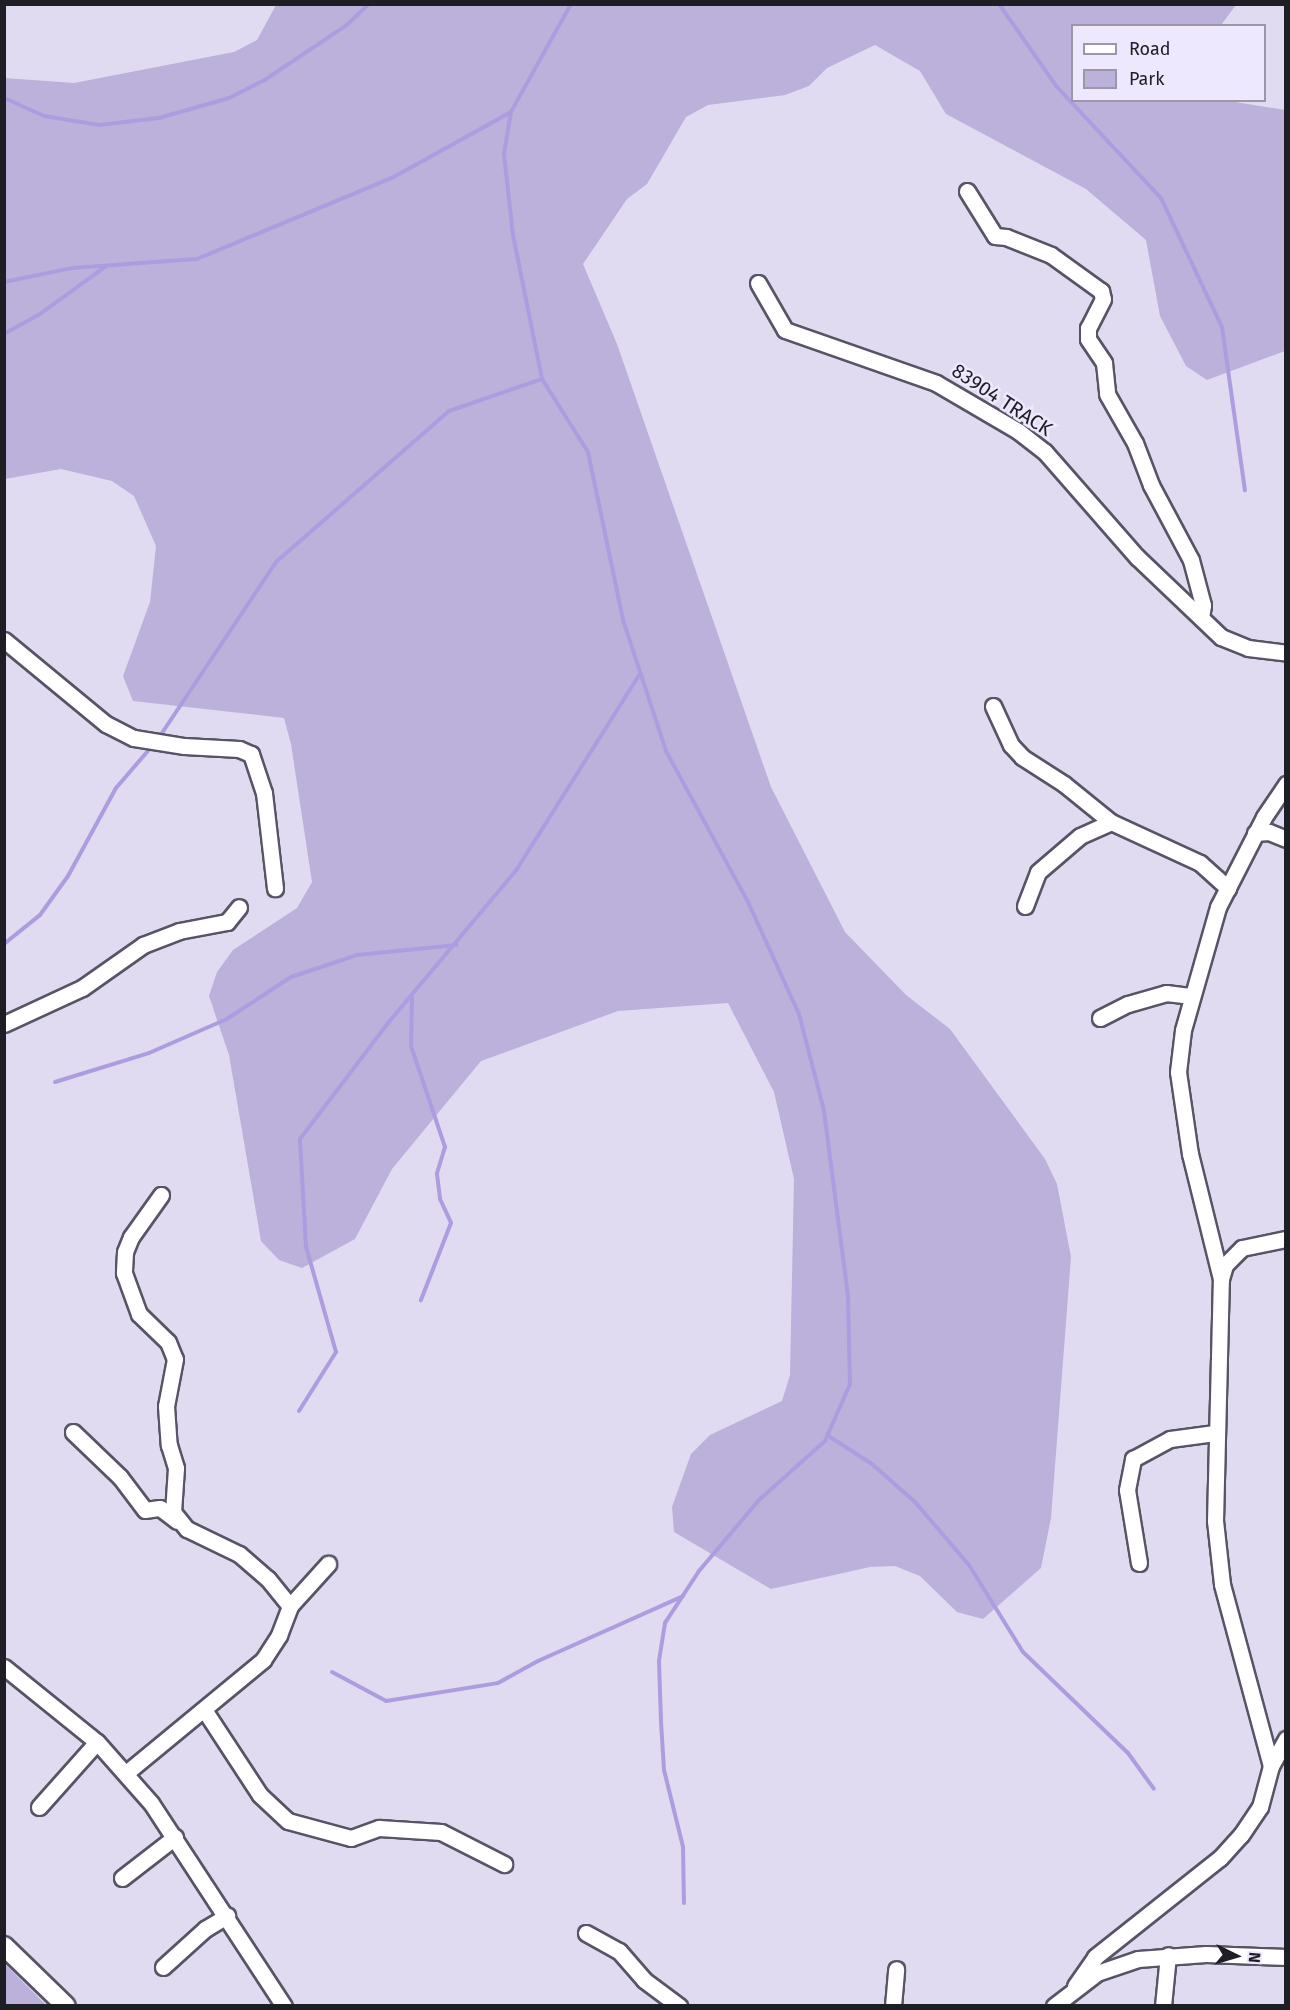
<!DOCTYPE html>
<style>
body{margin:0}
#map{position:relative;width:1290px;height:2010px;overflow:hidden;background:#e0dbf0;font-family:"Fira Sans",sans-serif}
div>[style]{position:absolute}
.green>*{inset:0;background:#bbb1db}
.stream>*{height:4px;margin:-2px;padding:0 2px;transform-origin:2px;border-radius:2px;background:#ae9ce1}
.roads{filter:drop-shadow(2px 0 #585465) drop-shadow(-2px 0 #585465) drop-shadow(0 2px #585465) drop-shadow(0 -2px #585465)}
.minor>*{height:15px;margin:-7.5px;padding:0 7.5px;transform-origin:7.5px;border-radius:7.5px;background:#fff}
.major>*{height:18px;margin:-9px;padding:0 9px;transform-origin:9px;border-radius:9px;background:#fff}
span{translate:-50% -50%;white-space:nowrap;text-align:center;line-height:1.15;-webkit-text-stroke:5px #ede8fd;paint-order:stroke}
.street-label{font-size:20px;color:#1f1e25}
.frame{position:absolute;inset:0;border:6px solid #1f1e25;pointer-events:none}
.legend{position:absolute;left:1071px;top:24px;width:195px;height:78px;box-sizing:border-box;background:#ede8fd;border:2px solid #9b97a7;margin:0;padding:8px 10px;list-style:none;font-size:18px;color:#1f1e25}
.legend li{display:flex;align-items:center;gap:12px;height:30px}
.legend b{width:30px;border:2px solid #9b97a7}
.north{position:absolute;left:1206px;top:1926px;width:60px;height:60px;-webkit-text-stroke:4px #ede8fd;paint-order:stroke;rotate:95deg;font-size:16px;font-weight:700;line-height:24px;text-align:center;color:#1f1e25}
.north::after{content:'';display:block;margin:auto;width:21px;height:27px;background:#1f1e25;clip-path:polygon(50% 0,100% 100%,50% 72%,0 100%)}
</style>
<div id="map">
<div class="green">
<div style="clip-path:polygon(276px 5px,1236px 5px,1221px 25px,1072px 26px,1072px 100px,1223px 100px,1285px 110px,1285px 351px,1207px 380px,1186px 366px,1160px 316px,1146px 240px,1086px 189px,946px 114px,920px 71px,875px 45px,827px 68px,809px 86px,785px 95px,708px 105px,686px 117px,647px 184px,627px 199px,583px 264px,617px 344px,771px 787px,845px 932px,906px 995px,950px 1029px,1045px 1159px,1057px 1184px,1071px 1257px,1051px 1518px,1041px 1568px,983px 1619px,957px 1612px,920px 1576px,895px 1566px,870px 1567px,771px 1589px,674px 1532px,672px 1507px,691px 1454px,710px 1435px,782px 1401px,790px 1375px,794px 1179px,774px 1092px,728px 1003px,618px 1011px,481px 1061px,392px 1169px,355px 1239px,302px 1268px,279px 1260px,261px 1241px,229px 1055px,209px 996px,217px 972px,233px 950px,297px 908px,312px 882px,291px 744px,284px 718px,133px 701px,123px 676px,150px 602px,156px 546px,134px 496px,112px 481px,61px 469px,5px 479px,4px 78px,74px 83px,234px 52px,257px 40px)"></div>
<div style="clip-path:polygon(5px 1964px,46px 2005px,5px 2005px)"></div>
</div>
<div class="stream">
<div style="left:571px;top:4px;width:124px;rotate:119.1deg"></div>
<div style="left:511px;top:112px;width:43px;rotate:99.5deg"></div>
<div style="left:504px;top:154px;width:81px;rotate:83.7deg"></div>
<div style="left:513px;top:235px;width:147px;rotate:78.6deg"></div>
<div style="left:542px;top:379px;width:86px;rotate:57.8deg"></div>
<div style="left:588px;top:452px;width:172px;rotate:78.2deg"></div>
<div style="left:623px;top:620px;width:138px;rotate:71.8deg"></div>
<div style="left:666px;top:751px;width:174px;rotate:61.5deg"></div>
<div style="left:749px;top:904px;width:121px;rotate:65.6deg"></div>
<div style="left:799px;top:1014px;width:100px;rotate:75.5deg"></div>
<div style="left:824px;top:1111px;width:188px;rotate:82.6deg"></div>
<div style="left:848px;top:1297px;width:87px;rotate:88.7deg"></div>
<div style="left:850px;top:1384px;width:62px;rotate:113.7deg"></div>
<div style="left:825px;top:1441px;width:89px;rotate:138.2deg"></div>
<div style="left:759px;top:1500px;width:93px;rotate:130.2deg"></div>
<div style="left:699px;top:1571px;width:62px;rotate:123.2deg"></div>
<div style="left:665px;top:1623px;width:38px;rotate:99deg"></div>
<div style="left:659px;top:1661px;width:61px;rotate:88.1deg"></div>
<div style="left:661px;top:1722px;width:48px;rotate:86.4deg"></div>
<div style="left:664px;top:1770px;width:79px;rotate:76.1deg"></div>
<div style="left:683px;top:1847px;width:56px;rotate:89deg"></div>
<div style="left:999px;top:4px;width:101px;rotate:55.1deg"></div>
<div style="left:1057px;top:87px;width:152px;rotate:46.9deg"></div>
<div style="left:1161px;top:198px;width:143px;rotate:64.7deg"></div>
<div style="left:1222px;top:327px;width:165px;rotate:82deg"></div>
<div style="left:4px;top:98px;width:44px;rotate:24.2deg"></div>
<div style="left:44px;top:116px;width:56px;rotate:9.3deg"></div>
<div style="left:99px;top:125px;width:60px;rotate:-6.7deg"></div>
<div style="left:159px;top:118px;width:73px;rotate:-15.9deg"></div>
<div style="left:229px;top:98px;width:38px;rotate:-27deg"></div>
<div style="left:263px;top:81px;width:101px;rotate:-33.7deg"></div>
<div style="left:347px;top:25px;width:30px;rotate:-44deg"></div>
<div style="left:4px;top:282px;width:69px;rotate:-11.6deg"></div>
<div style="left:72px;top:268px;width:125px;rotate:-4.1deg"></div>
<div style="left:197px;top:259px;width:211px;rotate:-22.6deg"></div>
<div style="left:392px;top:178px;width:136px;rotate:-29deg"></div>
<div style="left:4px;top:334px;width:41px;rotate:-29.1deg"></div>
<div style="left:40px;top:314px;width:82px;rotate:-36deg"></div>
<div style="left:158px;top:739px;width:213px;rotate:-56.3deg"></div>
<div style="left:276px;top:562px;width:230px;rotate:-41.1deg"></div>
<div style="left:449px;top:411px;width:98px;rotate:-19deg"></div>
<div style="left:4px;top:944px;width:46px;rotate:-38.9deg"></div>
<div style="left:40px;top:915px;width:48px;rotate:-54.3deg"></div>
<div style="left:68px;top:876px;width:100px;rotate:-61.4deg"></div>
<div style="left:116px;top:788px;width:57px;rotate:-49.3deg"></div>
<div style="left:412px;top:996px;width:50px;rotate:91.1deg"></div>
<div style="left:411px;top:1046px;width:107px;rotate:71.4deg"></div>
<div style="left:445px;top:1147px;width:28px;rotate:107deg"></div>
<div style="left:437px;top:1174px;width:25px;rotate:83deg"></div>
<div style="left:440px;top:1199px;width:26px;rotate:65deg"></div>
<div style="left:451px;top:1223px;width:83px;rotate:111.3deg"></div>
<div style="left:55px;top:1082px;width:98px;rotate:-17.1deg"></div>
<div style="left:149px;top:1053px;width:85px;rotate:-23.6deg"></div>
<div style="left:227px;top:1019px;width:77px;rotate:-33.3deg"></div>
<div style="left:291px;top:977px;width:70px;rotate:-18.4deg"></div>
<div style="left:357px;top:955px;width:100px;rotate:-5.7deg"></div>
<div style="left:299px;top:1411px;width:70px;rotate:-57.9deg"></div>
<div style="left:336px;top:1352px;width:109px;rotate:-105.9deg"></div>
<div style="left:306px;top:1247px;width:108px;rotate:-93.2deg"></div>
<div style="left:300px;top:1139px;width:146px;rotate:-52.8deg"></div>
<div style="left:388px;top:1023px;width:201px;rotate:-50deg"></div>
<div style="left:517px;top:869px;width:231px;rotate:-57.8deg"></div>
<div style="left:827px;top:1435px;width:54px;rotate:32.8deg"></div>
<div style="left:872px;top:1464px;width:57px;rotate:41.5deg"></div>
<div style="left:915px;top:1502px;width:83px;rotate:49.4deg"></div>
<div style="left:969px;top:1565px;width:102px;rotate:58.2deg"></div>
<div style="left:1023px;top:1652px;width:146px;rotate:43.9deg"></div>
<div style="left:1128px;top:1753px;width:44px;rotate:54.2deg"></div>
<div style="left:332px;top:1672px;width:61px;rotate:28.2deg"></div>
<div style="left:386px;top:1701px;width:113px;rotate:-9.1deg"></div>
<div style="left:498px;top:1683px;width:46px;rotate:-28.8deg"></div>
<div style="left:538px;top:1661px;width:159px;rotate:-24.1deg"></div>
</div>
<div class="roads">
<div class="minor">
<div style="left:967px;top:191px;width:53px;rotate:58.1deg"></div>
<div style="left:995px;top:236px;width:11px;rotate:5deg"></div>
<div style="left:1006px;top:237px;width:48px;rotate:21.8deg"></div>
<div style="left:1051px;top:255px;width:62px;rotate:35.8deg"></div>
<div style="left:1101px;top:291px;width:8px;rotate:76deg"></div>
<div style="left:1103px;top:299px;width:33px;rotate:117deg"></div>
<div style="left:1088px;top:328px;width:11px;rotate:90deg"></div>
<div style="left:1088px;top:339px;width:29px;rotate:56deg"></div>
<div style="left:1104px;top:363px;width:31px;rotate:84deg"></div>
<div style="left:1107px;top:394px;width:56px;rotate:60.3deg"></div>
<div style="left:1135px;top:443px;width:45px;rotate:69.1deg"></div>
<div style="left:1151px;top:485px;width:85px;rotate:61.9deg"></div>
<div style="left:1191px;top:560px;width:47px;rotate:75.1deg"></div>
<div style="left:1203px;top:605px;width:13px;rotate:99deg"></div>
<div style="left:758px;top:283px;width:54px;rotate:60.1deg"></div>
<div style="left:785px;top:330px;width:160px;rotate:19.3deg"></div>
<div style="left:936px;top:383px;width:95px;rotate:30.3deg"></div>
<div style="left:1018px;top:431px;width:34px;rotate:38deg"></div>
<div style="left:1045px;top:452px;width:140px;rotate:48.8deg"></div>
<div style="left:1137px;top:557px;width:116px;rotate:43.6deg"></div>
<div style="left:1221px;top:637px;width:29px;rotate:22deg"></div>
<div style="left:1248px;top:648px;width:38px;rotate:7deg"></div>
<div style="left:4px;top:640px;width:132px;rotate:39.5deg"></div>
<div style="left:106px;top:724px;width:31px;rotate:27deg"></div>
<div style="left:134px;top:738px;width:51px;rotate:9.1deg"></div>
<div style="left:184px;top:746px;width:55px;rotate:3.1deg"></div>
<div style="left:239px;top:749px;width:13px;rotate:23deg"></div>
<div style="left:251px;top:754px;width:41px;rotate:71.6deg"></div>
<div style="left:264px;top:793px;width:96px;rotate:83.4deg"></div>
<div style="left:993px;top:706px;width:43px;rotate:65.2deg"></div>
<div style="left:1011px;top:745px;width:16px;rotate:47deg"></div>
<div style="left:1022px;top:757px;width:50px;rotate:32.7deg"></div>
<div style="left:1064px;top:784px;width:60px;rotate:39deg"></div>
<div style="left:1111px;top:822px;width:98px;rotate:24.7deg"></div>
<div style="left:1200px;top:863px;width:38px;rotate:42deg"></div>
<div style="left:1255px;top:833px;width:14px;rotate:-4deg"></div>
<div style="left:1269px;top:832px;width:18px;rotate:22deg"></div>
<div style="left:1025px;top:906px;width:36px;rotate:-69deg"></div>
<div style="left:1038px;top:872px;width:55px;rotate:-40.6deg"></div>
<div style="left:1080px;top:836px;width:34px;rotate:-24deg"></div>
<div style="left:1100px;top:1018px;width:31px;rotate:-27deg"></div>
<div style="left:1128px;top:1004px;width:40px;rotate:-16deg"></div>
<div style="left:1166px;top:993px;width:26px;rotate:7deg"></div>
<div style="left:4px;top:1024px;width:86px;rotate:-24.8deg"></div>
<div style="left:82px;top:988px;width:75px;rotate:-35.2deg"></div>
<div style="left:143px;top:945px;width:39px;rotate:-21deg"></div>
<div style="left:179px;top:931px;width:49px;rotate:-10.6deg"></div>
<div style="left:227px;top:922px;width:19px;rotate:-51deg"></div>
<div style="left:161px;top:1195px;width:52px;rotate:125.5deg"></div>
<div style="left:131px;top:1237px;width:16px;rotate:112deg"></div>
<div style="left:125px;top:1252px;width:21px;rotate:93deg"></div>
<div style="left:124px;top:1273px;width:44px;rotate:69.9deg"></div>
<div style="left:139px;top:1314px;width:40px;rotate:44deg"></div>
<div style="left:168px;top:1342px;width:18px;rotate:68deg"></div>
<div style="left:175px;top:1359px;width:48px;rotate:100.8deg"></div>
<div style="left:166px;top:1406px;width:39px;rotate:86deg"></div>
<div style="left:169px;top:1445px;width:24px;rotate:73deg"></div>
<div style="left:176px;top:1468px;width:44px;rotate:93.9deg"></div>
<div style="left:173px;top:1512px;width:22px;rotate:51deg"></div>
<div style="left:187px;top:1529px;width:58px;rotate:25.7deg"></div>
<div style="left:239px;top:1554px;width:38px;rotate:41deg"></div>
<div style="left:268px;top:1579px;width:35px;rotate:51deg"></div>
<div style="left:1221px;top:1279px;width:15px;rotate:-74deg"></div>
<div style="left:1225px;top:1265px;width:24px;rotate:-45deg"></div>
<div style="left:1242px;top:1248px;width:45px;rotate:-11.6deg"></div>
<div style="left:73px;top:1432px;width:65px;rotate:43.8deg"></div>
<div style="left:120px;top:1477px;width:41px;rotate:52.9deg"></div>
<div style="left:145px;top:1510px;width:15px;rotate:-8deg"></div>
<div style="left:160px;top:1508px;width:21px;rotate:37deg"></div>
<div style="left:1139px;top:1563px;width:74px;rotate:-99.3deg"></div>
<div style="left:1127px;top:1490px;width:32px;rotate:-79deg"></div>
<div style="left:1133px;top:1459px;width:42px;rotate:-28.4deg"></div>
<div style="left:1170px;top:1439px;width:45px;rotate:-7.6deg"></div>
<div style="left:4px;top:1667px;width:119px;rotate:38.9deg"></div>
<div style="left:97px;top:1742px;width:81px;rotate:48.5deg"></div>
<div style="left:151px;top:1803px;width:243px;rotate:56.8deg"></div>
<div style="left:205px;top:1711px;width:100px;rotate:56.8deg"></div>
<div style="left:260px;top:1795px;width:38px;rotate:43deg"></div>
<div style="left:288px;top:1821px;width:65px;rotate:15.1deg"></div>
<div style="left:351px;top:1838px;width:30px;rotate:-20deg"></div>
<div style="left:379px;top:1828px;width:62px;rotate:3.7deg"></div>
<div style="left:441px;top:1832px;width:71px;rotate:26.9deg"></div>
<div style="left:1271px;top:1766px;width:31px;rotate:-61deg"></div>
<div style="left:126px;top:1773px;width:178px;rotate:-39.5deg"></div>
<div style="left:263px;top:1660px;width:30px;rotate:-57deg"></div>
<div style="left:279px;top:1635px;width:31px;rotate:-69deg"></div>
<div style="left:290px;top:1606px;width:57px;rotate:-47.9deg"></div>
<div style="left:39px;top:1807px;width:87px;rotate:-48.3deg"></div>
<div style="left:122px;top:1878px;width:67px;rotate:-37.7deg"></div>
<div style="left:586px;top:1933px;width:38px;rotate:29deg"></div>
<div style="left:619px;top:1951px;width:38px;rotate:49deg"></div>
<div style="left:644px;top:1980px;width:44px;rotate:36.6deg"></div>
<div style="left:163px;top:1967px;width:57px;rotate:-42.1deg"></div>
<div style="left:205px;top:1929px;width:26px;rotate:-31deg"></div>
<div style="left:1075px;top:1986px;width:35px;rotate:-55deg"></div>
<div style="left:1095px;top:1957px;width:159px;rotate:-38.4deg"></div>
<div style="left:1220px;top:1858px;width:31px;rotate:-48deg"></div>
<div style="left:1241px;top:1835px;width:34px;rotate:-56deg"></div>
<div style="left:1260px;top:1807px;width:42px;rotate:-75deg"></div>
<div style="left:1271px;top:1766px;width:188px;rotate:-105.1deg"></div>
<div style="left:1222px;top:1584px;width:63px;rotate:-96.3deg"></div>
<div style="left:1215px;top:1521px;width:242px;rotate:-88.6deg"></div>
<div style="left:1221px;top:1279px;width:129px;rotate:-103.9deg"></div>
<div style="left:1190px;top:1154px;width:83px;rotate:-98.3deg"></div>
<div style="left:1178px;top:1072px;width:42px;rotate:-83.2deg"></div>
<div style="left:1183px;top:1030px;width:128px;rotate:-74.1deg"></div>
<div style="left:1218px;top:907px;width:101px;rotate:-62.9deg"></div>
<div style="left:1264px;top:817px;width:40px;rotate:-56deg"></div>
<div style="left:893px;top:2006px;width:37px;rotate:-85deg"></div>
<div style="left:1054px;top:2006px;width:54px;rotate:-37.5deg"></div>
<div style="left:1097px;top:1973px;width:43px;rotate:-18.9deg"></div>
<div style="left:1138px;top:1959px;width:68px;rotate:-4.2deg"></div>
<div style="left:1206px;top:1954px;width:80px;rotate:2.1deg"></div>
<div style="left:1163px;top:2006px;width:51px;rotate:-84.4deg"></div>
</div>
<div class="major">
<div style="left:4px;top:1946px;width:86px;rotate:44.1deg"></div>
</div>
</div>
<div class="street-label">
<span style="left:1002px;top:400px;rotate:33deg">83904 TRACK</span>
</div>
<div class="frame"></div>
<ul class="legend">
<li><b style="height:8px;background:#fff"></b>Road</li>
<li><b style="height:16px;background:#bbb1db"></b>Park</li>
</ul>
<div class="north">N</div>
</div>
